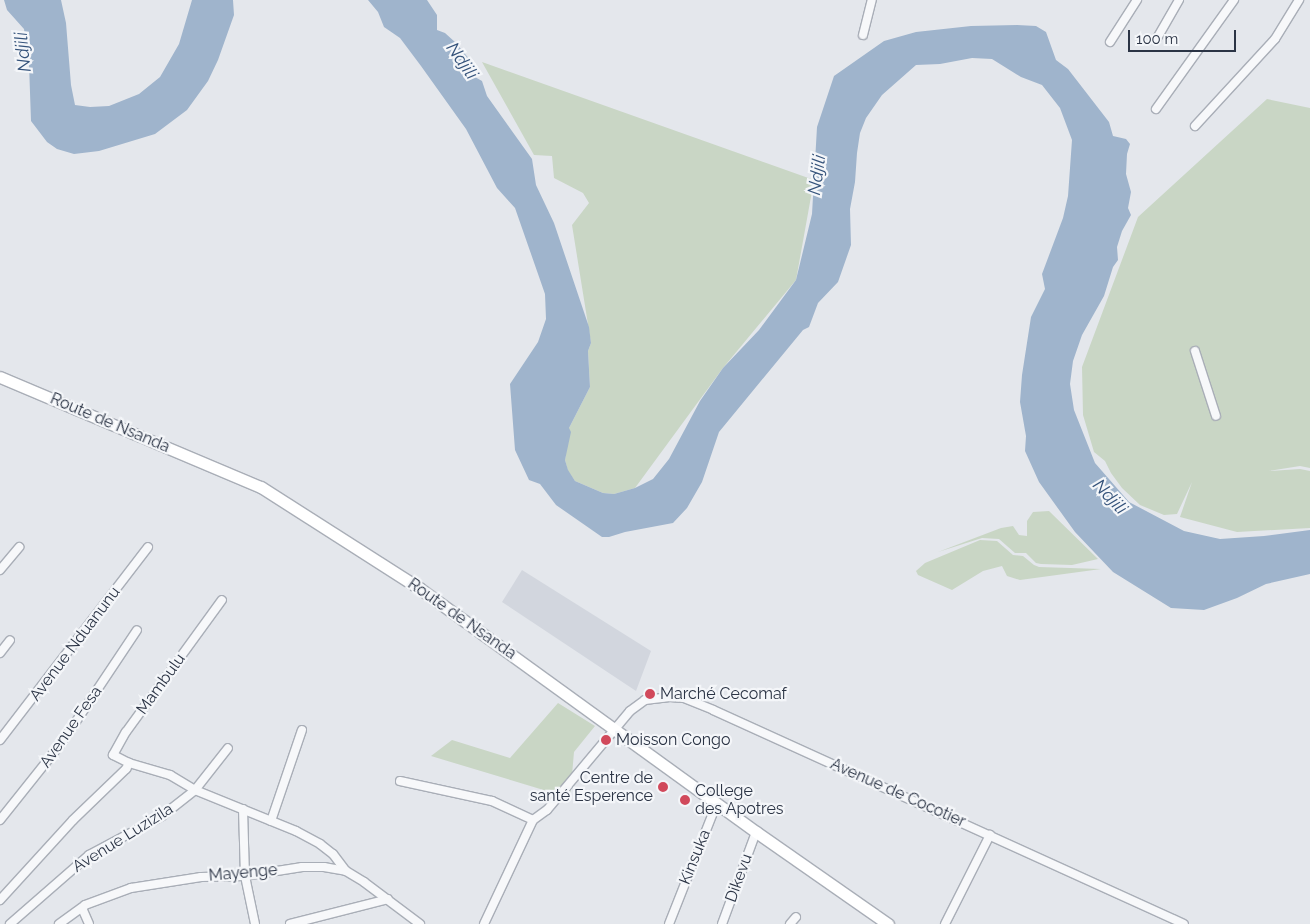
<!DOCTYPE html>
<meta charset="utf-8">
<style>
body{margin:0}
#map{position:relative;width:1310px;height:924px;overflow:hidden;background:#e4e7ec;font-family:Raleway,sans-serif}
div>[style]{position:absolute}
.built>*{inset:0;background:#d2d6de}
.green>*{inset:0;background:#c9d6c5}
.water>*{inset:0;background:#9fb4cc}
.roads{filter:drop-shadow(1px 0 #a9aeb7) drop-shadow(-1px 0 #a9aeb7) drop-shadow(0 1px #a9aeb7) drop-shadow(0 -1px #a9aeb7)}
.street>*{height:8px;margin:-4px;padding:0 4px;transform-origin:4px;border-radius:4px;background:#f7f8fa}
.secondary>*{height:11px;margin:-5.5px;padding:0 5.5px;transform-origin:5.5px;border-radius:5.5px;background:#fff}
.dots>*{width:14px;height:14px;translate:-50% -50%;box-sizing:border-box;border:2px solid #f4f6f9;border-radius:50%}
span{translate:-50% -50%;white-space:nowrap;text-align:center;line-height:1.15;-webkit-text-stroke:4.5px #f4f6f9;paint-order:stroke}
.street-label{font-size:16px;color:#2b3445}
.poi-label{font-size:16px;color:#2b3445}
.left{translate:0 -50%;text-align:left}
.right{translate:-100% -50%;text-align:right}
.water-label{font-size:18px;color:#34527a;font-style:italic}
.scale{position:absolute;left:1128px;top:30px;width:108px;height:22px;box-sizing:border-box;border:2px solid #2b3445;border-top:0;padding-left:6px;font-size:15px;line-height:18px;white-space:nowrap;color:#2b3445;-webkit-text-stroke:4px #f4f6f9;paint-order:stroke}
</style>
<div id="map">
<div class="built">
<div style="clip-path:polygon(522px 570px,651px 651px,636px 691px,502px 602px)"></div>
</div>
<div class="green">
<div style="clip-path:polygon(482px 62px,814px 180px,796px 280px,723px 368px,635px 488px,614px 494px,603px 493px,575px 481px,568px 471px,565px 460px,569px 428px,590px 387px,588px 351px,591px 343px,572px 225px,589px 203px,583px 193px,554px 178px,552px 156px,534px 155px)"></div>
<div style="clip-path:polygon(1267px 99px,1310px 108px,1310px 468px,1300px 466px,1268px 471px,1300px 469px,1310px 471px,1310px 528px,1237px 532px,1180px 517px,1192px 482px,1177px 514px,1164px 515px,1140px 505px,1122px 488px,1111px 473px,1105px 461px,1094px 452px,1083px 415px,1082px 367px,1138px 217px)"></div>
<div style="clip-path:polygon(1049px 511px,1098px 559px,1072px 565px,1041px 564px,1036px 563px,1026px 553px,1015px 553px,999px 539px,982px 538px,938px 552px,1001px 528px,1013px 526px,1019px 535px,1027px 536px,1027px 521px,1033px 512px)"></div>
<div style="clip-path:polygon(980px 540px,997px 541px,1013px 555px,1023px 556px,1034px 565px,1039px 567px,1101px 569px,1020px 580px,1007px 576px,1002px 566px,983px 571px,952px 590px,918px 575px,916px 571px,925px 563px)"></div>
<div style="clip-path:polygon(558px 703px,595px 726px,574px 752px,570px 798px,431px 756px,452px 740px,510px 758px)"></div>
</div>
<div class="water">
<div style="clip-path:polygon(4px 0,61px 0,66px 23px,71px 85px,75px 105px,90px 107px,109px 106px,139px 94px,160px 77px,179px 44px,192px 0,233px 0,234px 15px,218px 60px,208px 81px,187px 110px,155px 134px,99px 151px,74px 154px,57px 149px,47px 142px,31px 121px,29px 64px,24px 29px,7px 10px)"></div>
<div style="clip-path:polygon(368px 0,427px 0,437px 15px,437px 30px,445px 33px,456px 43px,475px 66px,475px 77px,482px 81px,487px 96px,532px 159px,536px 185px,554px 223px,589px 327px,591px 343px,588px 351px,590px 387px,569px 428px,571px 432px,565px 460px,568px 470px,575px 481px,603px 493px,614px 494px,635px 488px,653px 479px,669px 459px,700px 401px,723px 368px,759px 330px,796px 280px,812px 214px,817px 127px,834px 76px,884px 41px,916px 32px,971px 26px,1017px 25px,1036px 26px,1046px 32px,1056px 60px,1068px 69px,1109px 122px,1113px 136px,1126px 139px,1130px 144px,1127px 154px,1126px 174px,1131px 192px,1128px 208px,1131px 215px,1122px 231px,1117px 247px,1118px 260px,1113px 267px,1104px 296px,1082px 335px,1073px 361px,1070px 384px,1074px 410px,1095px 463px,1129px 502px,1184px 531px,1220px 539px,1264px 536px,1310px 530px,1310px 574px,1266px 584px,1237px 598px,1204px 610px,1171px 608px,1113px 572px,1075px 532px,1039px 482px,1025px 451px,1026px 436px,1020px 402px,1022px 375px,1031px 317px,1045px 289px,1042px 274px,1063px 218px,1068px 196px,1072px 140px,1060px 108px,1042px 85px,1021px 77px,992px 59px,972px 58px,940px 64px,916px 65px,882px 95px,866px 118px,860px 133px,857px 153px,855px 182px,850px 209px,851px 245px,838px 282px,818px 303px,809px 327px,803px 330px,719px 432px,702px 482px,687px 508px,673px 523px,625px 532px,609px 537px,602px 537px,556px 505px,540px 484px,529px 480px,515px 450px,510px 384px,538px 342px,546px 319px,545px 294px,515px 208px,497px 188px,466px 129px,421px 66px,400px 38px,384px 27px,378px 12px)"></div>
</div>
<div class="roads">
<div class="street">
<div style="left:863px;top:35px;width:36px;rotate:-76deg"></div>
<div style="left:1156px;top:40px;width:46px;rotate:-60.1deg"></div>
<div style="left:1110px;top:42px;width:50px;rotate:-57.3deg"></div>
<div style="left:1156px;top:109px;width:134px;rotate:-54.4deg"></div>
<div style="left:1195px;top:126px;width:118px;rotate:-47.4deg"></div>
<div style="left:1275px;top:39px;width:46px;rotate:-58.4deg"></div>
<div style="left:1195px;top:351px;width:68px;rotate:72.1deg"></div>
<div style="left:0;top:570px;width:30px;rotate:-50deg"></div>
<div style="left:0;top:653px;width:16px;rotate:-52deg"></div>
<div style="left:0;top:740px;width:243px;rotate:-52.5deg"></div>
<div style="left:129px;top:763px;width:18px;rotate:-153deg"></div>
<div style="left:113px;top:755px;width:26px;rotate:-61deg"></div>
<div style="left:126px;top:732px;width:163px;rotate:-54deg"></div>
<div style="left:400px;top:781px;width:94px;rotate:12.3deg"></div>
<div style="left:492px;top:801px;width:45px;rotate:24.9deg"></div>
<div style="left:243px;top:809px;width:67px;rotate:88.3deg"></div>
<div style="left:245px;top:876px;width:49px;rotate:78.2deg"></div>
<div style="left:0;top:820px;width:101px;rotate:-51.4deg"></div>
<div style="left:63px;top:741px;width:133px;rotate:-56.3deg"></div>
<div style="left:271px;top:821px;width:96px;rotate:-71.2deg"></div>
<div style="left:0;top:900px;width:108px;rotate:-47.6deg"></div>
<div style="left:73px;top:820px;width:74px;rotate:-43.9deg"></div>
<div style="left:126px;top:769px;width:7px;rotate:-63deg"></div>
<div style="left:129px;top:763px;width:43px;rotate:16.3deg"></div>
<div style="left:170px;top:775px;width:29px;rotate:31deg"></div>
<div style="left:195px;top:790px;width:53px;rotate:-51.8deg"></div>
<div style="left:82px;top:908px;width:17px;rotate:66deg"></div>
<div style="left:10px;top:924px;width:105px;rotate:-41.1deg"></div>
<div style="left:89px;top:855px;width:83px;rotate:-28.1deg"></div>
<div style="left:162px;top:816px;width:42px;rotate:-38.2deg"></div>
<div style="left:195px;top:790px;width:109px;rotate:22.1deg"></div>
<div style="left:296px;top:831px;width:27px;rotate:28deg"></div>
<div style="left:320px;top:844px;width:16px;rotate:38deg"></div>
<div style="left:333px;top:854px;width:21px;rotate:53deg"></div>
<div style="left:59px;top:924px;width:32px;rotate:-36deg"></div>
<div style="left:85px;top:905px;width:49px;rotate:-20.3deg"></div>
<div style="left:131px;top:888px;width:71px;rotate:-8.9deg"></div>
<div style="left:201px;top:877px;width:44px;rotate:-1.3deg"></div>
<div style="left:245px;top:876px;width:58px;rotate:-9deg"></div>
<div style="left:302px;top:867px;width:22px"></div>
<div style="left:324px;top:867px;width:22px;rotate:10deg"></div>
<div style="left:346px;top:871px;width:21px;rotate:31deg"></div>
<div style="left:364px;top:882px;width:70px;rotate:36.9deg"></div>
<div style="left:290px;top:924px;width:101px;rotate:-14.3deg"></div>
<div style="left:484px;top:924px;width:115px;rotate:-64.8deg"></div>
<div style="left:533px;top:820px;width:17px;rotate:-36deg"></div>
<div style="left:547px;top:810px;width:129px;rotate:-50deg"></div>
<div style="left:630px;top:711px;width:19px;rotate:-36deg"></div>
<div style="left:645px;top:700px;width:25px;rotate:-7deg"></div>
<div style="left:670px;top:697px;width:14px;rotate:4deg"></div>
<div style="left:684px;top:698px;width:31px;rotate:22deg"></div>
<div style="left:713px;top:710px;width:517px;rotate:24.43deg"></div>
<div style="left:669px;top:924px;width:130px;rotate:-68.4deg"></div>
<div style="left:722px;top:924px;width:98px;rotate:-69.7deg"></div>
<div style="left:790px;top:924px;width:9px;rotate:-49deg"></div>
<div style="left:945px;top:924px;width:100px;rotate:-63.2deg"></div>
</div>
<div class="secondary">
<div style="left:0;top:377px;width:283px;rotate:22.9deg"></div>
<div style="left:261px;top:487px;width:188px;rotate:32.6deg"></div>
<div style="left:419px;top:588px;width:416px;rotate:35.9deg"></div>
<div style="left:756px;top:832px;width:161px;rotate:34.9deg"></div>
</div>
</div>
<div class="dots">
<div style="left:650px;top:694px;background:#d1495b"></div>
<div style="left:606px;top:740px;background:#d1495b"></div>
<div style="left:663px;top:787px;background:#d1495b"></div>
<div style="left:685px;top:800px;background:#d1495b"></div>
</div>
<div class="street-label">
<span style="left:110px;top:423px;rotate:23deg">Route de Nsanda</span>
<span style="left:462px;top:619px;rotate:35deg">Route de Nsanda</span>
<span style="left:75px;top:644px;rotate:-53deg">Avenue Nduanunu</span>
<span style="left:161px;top:684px;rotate:-54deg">Mambulu</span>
<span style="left:71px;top:727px;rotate:-55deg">Avenue Fesa</span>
<span style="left:898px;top:793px;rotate:24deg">Avenue de Cocotier</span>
<span style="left:123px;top:838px;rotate:-32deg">Avenue Luzizila</span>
<span style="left:695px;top:857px;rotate:-68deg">Kinsuka</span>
<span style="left:243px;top:873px;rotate:-5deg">Mayenge</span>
<span style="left:739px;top:878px;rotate:-70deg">Dikevu</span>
</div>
<div class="poi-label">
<span class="left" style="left:660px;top:694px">Marché Cecomaf</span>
<span class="left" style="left:616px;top:740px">Moisson Congo</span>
<span class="right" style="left:653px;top:787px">Centre de<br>santé Esperence</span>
<span class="left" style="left:695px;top:800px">College<br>des Apotres</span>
</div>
<div class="water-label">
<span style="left:23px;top:52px;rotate:-96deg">Ndjili</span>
<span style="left:462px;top:61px;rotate:55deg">Ndjili</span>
<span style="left:817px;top:175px;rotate:-82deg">Ndjili</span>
<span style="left:1110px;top:497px;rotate:47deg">Ndjili</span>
</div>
<div class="scale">100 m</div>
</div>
